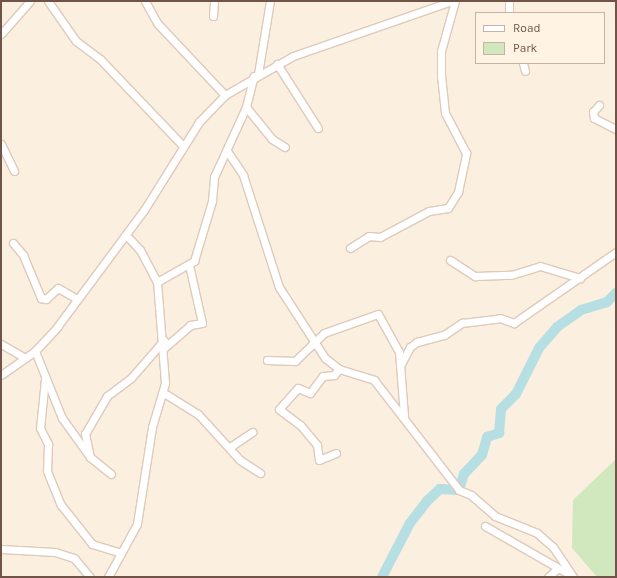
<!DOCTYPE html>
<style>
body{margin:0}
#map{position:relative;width:617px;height:578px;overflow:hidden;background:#fbefdf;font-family:Karla,sans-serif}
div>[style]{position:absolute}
.green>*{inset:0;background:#d1e7be}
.river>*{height:10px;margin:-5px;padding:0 5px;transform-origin:5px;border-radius:5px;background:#b5dfe3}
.roads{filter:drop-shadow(1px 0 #decabb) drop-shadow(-1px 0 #decabb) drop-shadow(0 1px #decabb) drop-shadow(0 -1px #decabb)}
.minor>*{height:7px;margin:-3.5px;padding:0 3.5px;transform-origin:3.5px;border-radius:3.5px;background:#fff}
span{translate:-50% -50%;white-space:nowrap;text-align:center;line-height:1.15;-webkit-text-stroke:3px #fff3e4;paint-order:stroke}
.frame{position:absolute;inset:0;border:2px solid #705448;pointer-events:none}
.legend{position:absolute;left:475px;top:12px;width:130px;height:52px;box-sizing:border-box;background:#fff3e4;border:1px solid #c6b3a6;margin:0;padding:5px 7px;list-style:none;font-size:12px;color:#705448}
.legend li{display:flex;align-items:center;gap:8px;height:20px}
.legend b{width:20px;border:1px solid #c6b3a6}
</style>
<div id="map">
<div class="green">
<div style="clip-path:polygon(616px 459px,616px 577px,597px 577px,572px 548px,573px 500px)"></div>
</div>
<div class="river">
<div style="left:382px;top:577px;width:61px;rotate:-62.6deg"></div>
<div style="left:410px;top:523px;width:28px;rotate:-52deg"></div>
<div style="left:427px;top:501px;width:18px;rotate:-43deg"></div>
<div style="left:440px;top:489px;width:19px;rotate:3deg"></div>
<div style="left:459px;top:490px;width:17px;rotate:-73deg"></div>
<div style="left:464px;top:474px;width:26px;rotate:-47deg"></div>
<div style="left:482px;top:455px;width:19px;rotate:-74deg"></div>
<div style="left:487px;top:437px;width:13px;rotate:-18deg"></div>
<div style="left:499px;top:433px;width:24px;rotate:-85deg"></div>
<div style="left:501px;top:409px;width:21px;rotate:-45deg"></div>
<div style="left:516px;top:394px;width:51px;rotate:-63.4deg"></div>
<div style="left:539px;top:348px;width:28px;rotate:-49deg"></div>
<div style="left:557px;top:327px;width:29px;rotate:-35deg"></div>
<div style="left:581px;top:310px;width:27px;rotate:-17deg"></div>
<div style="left:607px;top:302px;width:13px;rotate:-45deg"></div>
</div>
<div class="roads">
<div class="minor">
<div style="left:48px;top:1px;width:49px;rotate:55deg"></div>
<div style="left:76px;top:41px;width:30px;rotate:37deg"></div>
<div style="left:100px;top:59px;width:120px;rotate:46.3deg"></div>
<div style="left:145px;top:1px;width:26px;rotate:61deg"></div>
<div style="left:158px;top:24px;width:98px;rotate:46.7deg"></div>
<div style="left:509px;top:1px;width:12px;rotate:90deg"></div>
<div style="left:213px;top:16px;width:15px;rotate:-86deg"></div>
<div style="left:1px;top:34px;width:44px;rotate:-48.7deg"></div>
<div style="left:523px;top:63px;width:8px;rotate:76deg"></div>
<div style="left:277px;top:64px;width:76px;rotate:57.4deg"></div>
<div style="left:258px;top:74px;width:74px;rotate:-80.7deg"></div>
<div style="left:599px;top:105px;width:9px;rotate:131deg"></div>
<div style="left:593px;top:112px;width:6px;rotate:81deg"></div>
<div style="left:594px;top:118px;width:25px;rotate:27deg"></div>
<div style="left:246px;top:107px;width:41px;rotate:50.9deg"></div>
<div style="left:272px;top:139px;width:15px;rotate:32deg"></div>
<div style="left:1px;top:144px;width:30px;rotate:64deg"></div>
<div style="left:227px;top:151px;width:29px;rotate:56deg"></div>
<div style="left:243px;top:175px;width:118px;rotate:72.2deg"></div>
<div style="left:279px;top:287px;width:85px;rotate:57.1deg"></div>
<div style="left:325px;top:358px;width:18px;rotate:38deg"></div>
<div style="left:339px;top:369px;width:37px;rotate:17deg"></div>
<div style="left:374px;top:380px;width:139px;rotate:52.3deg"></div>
<div style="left:459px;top:490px;width:13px;rotate:23deg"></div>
<div style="left:471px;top:495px;width:32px;rotate:41deg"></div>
<div style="left:495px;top:516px;width:45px;rotate:22deg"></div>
<div style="left:537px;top:533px;width:21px;rotate:41deg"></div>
<div style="left:553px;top:547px;width:36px;rotate:56deg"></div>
<div style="left:13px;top:243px;width:16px;rotate:50deg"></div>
<div style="left:23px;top:255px;width:47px;rotate:67.3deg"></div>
<div style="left:41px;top:298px;width:5px;rotate:11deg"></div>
<div style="left:46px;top:299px;width:16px;rotate:-43deg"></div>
<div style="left:58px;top:288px;width:22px;rotate:30deg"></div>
<div style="left:350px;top:248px;width:22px;rotate:-32deg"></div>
<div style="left:369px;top:236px;width:11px;rotate:5deg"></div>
<div style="left:380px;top:237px;width:55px;rotate:-28deg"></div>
<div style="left:429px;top:211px;width:19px;rotate:-9deg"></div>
<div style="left:448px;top:208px;width:19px;rotate:-58deg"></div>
<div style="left:458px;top:192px;width:40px;rotate:-78deg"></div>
<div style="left:466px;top:153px;width:45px;rotate:-117.7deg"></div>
<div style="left:445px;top:113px;width:37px;rotate:-96deg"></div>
<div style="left:441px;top:76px;width:25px;rotate:-90deg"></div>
<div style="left:441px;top:51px;width:52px;rotate:-74.4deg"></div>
<div style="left:450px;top:260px;width:30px;rotate:33deg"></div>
<div style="left:475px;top:276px;width:36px;rotate:-2deg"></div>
<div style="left:511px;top:275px;width:30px;rotate:-17deg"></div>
<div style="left:540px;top:266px;width:42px;rotate:16.7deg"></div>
<div style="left:157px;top:282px;width:43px;rotate:-29.6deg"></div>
<div style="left:194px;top:261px;width:63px;rotate:-73.3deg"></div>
<div style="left:212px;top:201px;width:24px;rotate:-85deg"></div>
<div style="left:214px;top:177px;width:77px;rotate:-65.4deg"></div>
<div style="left:246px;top:107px;width:32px;rotate:-76deg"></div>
<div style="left:1px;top:344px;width:28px;rotate:30deg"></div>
<div style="left:164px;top:348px;width:35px;rotate:-41deg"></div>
<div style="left:190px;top:325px;width:12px;rotate:-9deg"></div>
<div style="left:202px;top:323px;width:59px;rotate:-102.6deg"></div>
<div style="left:35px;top:351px;width:72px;rotate:68.1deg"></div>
<div style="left:62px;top:418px;width:48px;rotate:54.3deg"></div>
<div style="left:90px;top:457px;width:27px;rotate:39deg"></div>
<div style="left:267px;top:360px;width:28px;rotate:2deg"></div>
<div style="left:295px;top:361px;width:40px;rotate:-44deg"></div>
<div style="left:324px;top:333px;width:57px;rotate:-19.4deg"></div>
<div style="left:378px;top:314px;width:43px;rotate:61.1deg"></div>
<div style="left:399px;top:352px;width:64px;rotate:85.5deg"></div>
<div style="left:401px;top:364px;width:19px;rotate:-62deg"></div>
<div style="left:410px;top:347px;width:9px;rotate:-36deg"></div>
<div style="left:417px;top:342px;width:28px;rotate:-15deg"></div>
<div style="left:444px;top:335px;width:22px;rotate:-34deg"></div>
<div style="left:462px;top:323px;width:38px;rotate:-7deg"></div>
<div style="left:500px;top:318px;width:15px;rotate:20deg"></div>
<div style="left:514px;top:323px;width:124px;rotate:-34.8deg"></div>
<div style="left:1px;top:375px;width:42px;rotate:-35.2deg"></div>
<div style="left:35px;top:351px;width:33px;rotate:-47deg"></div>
<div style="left:57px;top:327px;width:146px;rotate:-53.4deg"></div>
<div style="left:144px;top:210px;width:104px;rotate:-58deg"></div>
<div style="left:199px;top:122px;width:37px;rotate:-46deg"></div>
<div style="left:225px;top:95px;width:78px;rotate:-29.8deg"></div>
<div style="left:293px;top:56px;width:168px;rotate:-19.1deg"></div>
<div style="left:45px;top:379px;width:49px;rotate:95.8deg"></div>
<div style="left:40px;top:428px;width:18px;rotate:63deg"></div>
<div style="left:48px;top:444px;width:27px;rotate:92deg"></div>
<div style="left:47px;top:471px;width:37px;rotate:68deg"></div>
<div style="left:61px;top:505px;width:50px;rotate:51.5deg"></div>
<div style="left:92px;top:544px;width:30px;rotate:17deg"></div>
<div style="left:164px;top:393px;width:40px;rotate:32deg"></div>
<div style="left:198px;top:414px;width:62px;rotate:47.6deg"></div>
<div style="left:240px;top:460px;width:24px;rotate:33deg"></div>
<div style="left:230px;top:447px;width:27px;rotate:-34deg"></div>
<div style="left:336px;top:453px;width:18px;rotate:158deg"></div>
<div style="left:319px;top:460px;width:15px;rotate:-98deg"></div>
<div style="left:317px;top:445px;width:26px;rotate:-130deg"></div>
<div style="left:300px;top:425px;width:26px;rotate:-143deg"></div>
<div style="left:279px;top:409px;width:28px;rotate:-48deg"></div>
<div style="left:298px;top:388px;width:13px;rotate:23deg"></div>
<div style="left:310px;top:393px;width:21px;rotate:-53deg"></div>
<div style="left:323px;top:376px;width:11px;rotate:-5deg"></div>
<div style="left:334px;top:375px;width:8px;rotate:-50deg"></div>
<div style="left:90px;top:457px;width:24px;rotate:-102deg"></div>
<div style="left:85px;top:434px;width:44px;rotate:-59.9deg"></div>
<div style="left:107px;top:396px;width:30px;rotate:-37deg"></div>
<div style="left:131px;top:378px;width:50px;rotate:-49deg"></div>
<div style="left:485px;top:526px;width:95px;rotate:29.8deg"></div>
<div style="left:1px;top:549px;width:54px;rotate:3.2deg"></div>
<div style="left:55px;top:552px;width:20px;rotate:18deg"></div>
<div style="left:74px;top:558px;width:25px;rotate:50deg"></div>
<div style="left:108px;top:577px;width:60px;rotate:-61.3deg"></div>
<div style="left:137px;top:524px;width:98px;rotate:-81.2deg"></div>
<div style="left:152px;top:427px;width:46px;rotate:-73.5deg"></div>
<div style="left:165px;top:383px;width:101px;rotate:-94.5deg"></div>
<div style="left:157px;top:282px;width:36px;rotate:-118deg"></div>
<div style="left:140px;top:250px;width:21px;rotate:-133deg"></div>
<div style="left:548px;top:577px;width:13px;rotate:-42deg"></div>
</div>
</div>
<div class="frame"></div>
<ul class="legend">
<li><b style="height:5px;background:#fff"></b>Road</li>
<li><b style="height:11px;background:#d1e7be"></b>Park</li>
</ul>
</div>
